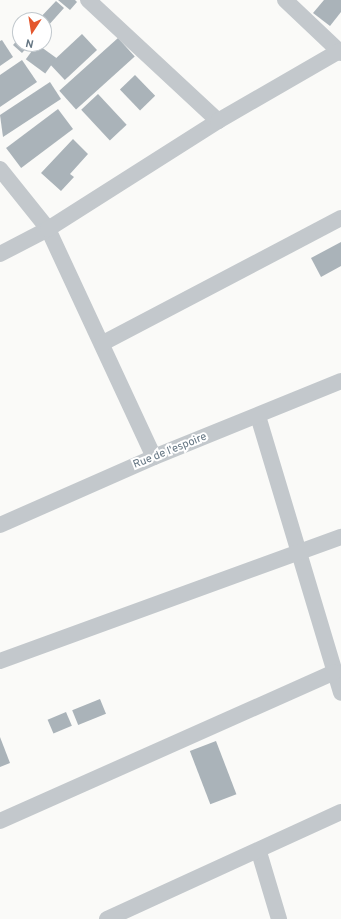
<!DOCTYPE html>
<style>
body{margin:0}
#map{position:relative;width:341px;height:919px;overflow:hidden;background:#fafaf8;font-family:Overpass,sans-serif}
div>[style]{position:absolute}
.building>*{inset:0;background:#aab3b9;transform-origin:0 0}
.minor>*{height:16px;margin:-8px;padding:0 8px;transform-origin:8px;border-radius:8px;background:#c3c8cc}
span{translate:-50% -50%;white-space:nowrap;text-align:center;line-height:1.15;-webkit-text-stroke:4px #fff;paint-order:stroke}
.street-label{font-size:11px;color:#657683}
.north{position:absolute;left:12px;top:12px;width:40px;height:40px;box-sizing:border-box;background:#fff;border:1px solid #c1c8cd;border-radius:50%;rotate:192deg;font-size:11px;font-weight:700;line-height:16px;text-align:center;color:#657683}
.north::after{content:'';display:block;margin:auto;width:14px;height:18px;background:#e4572e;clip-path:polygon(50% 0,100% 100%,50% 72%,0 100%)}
</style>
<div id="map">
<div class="building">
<div style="clip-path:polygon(58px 0,75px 0,77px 2px,70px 10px)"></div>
<div style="clip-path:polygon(324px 0,341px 0,341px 12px,330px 26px,313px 13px)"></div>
<div style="clip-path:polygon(56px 1px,64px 8px,47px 27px,44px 20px,38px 20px)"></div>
<div style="left:82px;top:34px;width:22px;height:44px;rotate:47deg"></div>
<div style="clip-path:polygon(20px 37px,20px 44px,30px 44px,22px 53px,13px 45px)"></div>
<div style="left:118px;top:38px;width:25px;height:79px;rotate:48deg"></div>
<div style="clip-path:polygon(2px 40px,13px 57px,0 66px,0 41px)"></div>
<div style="left:37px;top:44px;width:24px;height:19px;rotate:36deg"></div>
<div style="clip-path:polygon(22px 60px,37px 82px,0 107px,0 75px)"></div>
<div style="left:135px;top:75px;width:29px;height:21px;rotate:46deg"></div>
<div style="clip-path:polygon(50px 82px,61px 99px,3px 137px,0 115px)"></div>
<div style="left:98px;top:94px;width:42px;height:23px;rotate:47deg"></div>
<div style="left:58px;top:109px;width:25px;height:65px;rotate:53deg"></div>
<div style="clip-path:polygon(73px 139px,88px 154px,70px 174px,74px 177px,61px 191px,41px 173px)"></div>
<div style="clip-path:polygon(341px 242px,341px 266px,321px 277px,311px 258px)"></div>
<div style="left:100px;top:699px;width:16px;height:30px;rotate:68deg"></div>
<div style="left:66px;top:712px;width:15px;height:20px;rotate:67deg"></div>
<div style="clip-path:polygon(0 737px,10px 763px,0 767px)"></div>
<div style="left:216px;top:741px;width:57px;height:28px;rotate:69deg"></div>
</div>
<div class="minor">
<div style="left:88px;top:0;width:178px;rotate:42.9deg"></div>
<div style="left:285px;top:0;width:77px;rotate:43.4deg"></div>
<div style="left:0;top:169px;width:77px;rotate:51.3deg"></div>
<div style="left:48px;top:229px;width:251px;rotate:65.1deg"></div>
<div style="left:0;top:254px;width:54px;rotate:-27.5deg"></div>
<div style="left:48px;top:229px;width:201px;rotate:-32.4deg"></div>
<div style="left:218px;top:121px;width:140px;rotate:-30deg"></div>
<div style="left:103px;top:343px;width:269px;rotate:-27.7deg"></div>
<div style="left:258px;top:416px;width:289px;rotate:73.3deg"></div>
<div style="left:0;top:525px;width:168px;rotate:-23.8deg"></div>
<div style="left:154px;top:457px;width:202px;rotate:-22.1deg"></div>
<div style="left:0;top:661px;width:363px;rotate:-20deg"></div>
<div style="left:0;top:821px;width:366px;rotate:-24deg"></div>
<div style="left:259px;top:852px;width:70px;rotate:73.4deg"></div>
<div style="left:107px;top:919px;width:257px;rotate:-24.6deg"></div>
</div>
<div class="street-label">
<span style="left:170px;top:451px;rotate:-22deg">Rue de l'espoire</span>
</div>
<div class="north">N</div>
</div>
